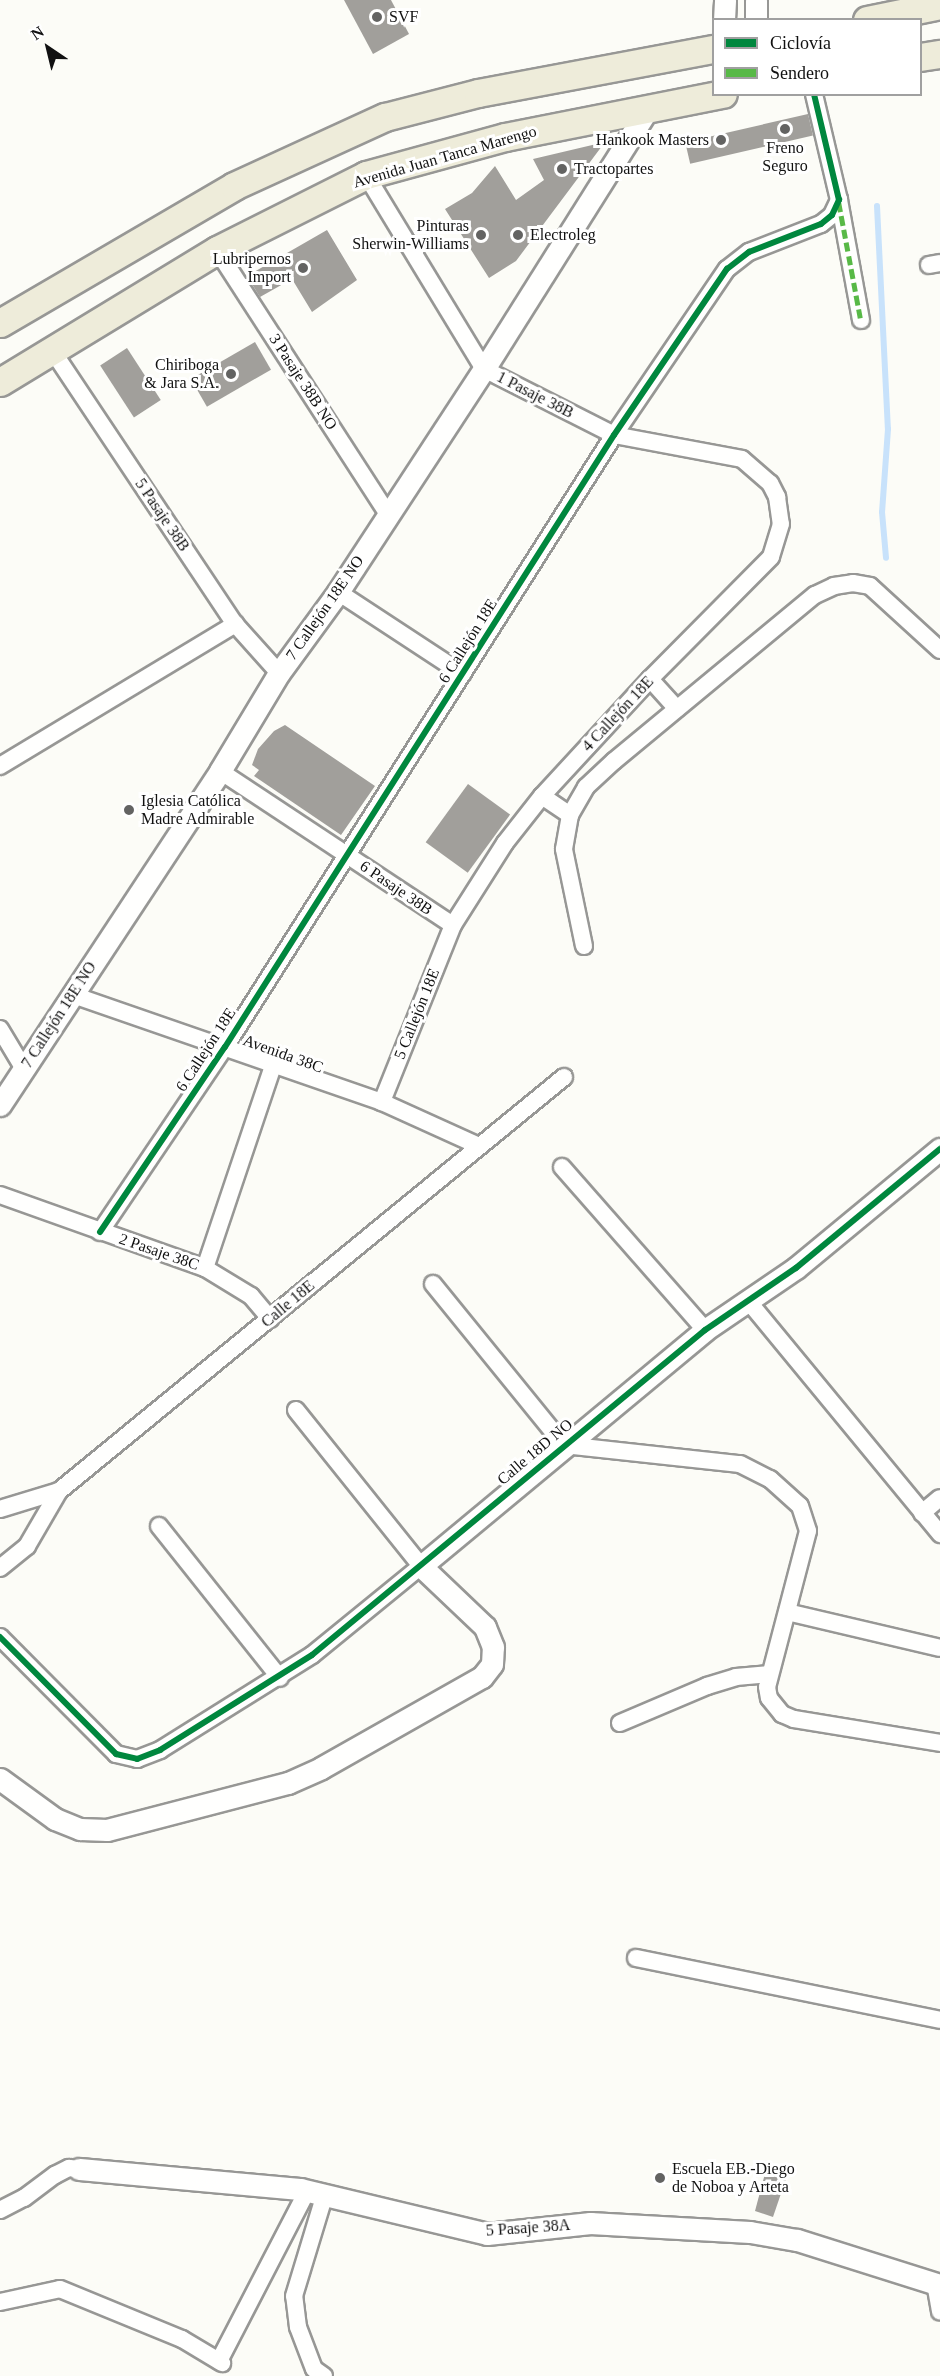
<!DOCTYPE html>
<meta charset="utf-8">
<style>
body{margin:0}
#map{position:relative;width:940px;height:2376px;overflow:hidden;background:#fcfcf7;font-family:"Times New Roman",serif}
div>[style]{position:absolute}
.stream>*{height:6px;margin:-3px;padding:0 3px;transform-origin:3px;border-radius:3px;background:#c8e2fb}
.building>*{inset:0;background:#a19f9b;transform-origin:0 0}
.roads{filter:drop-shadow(2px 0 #979795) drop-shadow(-2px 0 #979795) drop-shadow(0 2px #979795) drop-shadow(0 -2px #979795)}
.minor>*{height:16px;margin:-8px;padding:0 8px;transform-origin:8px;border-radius:8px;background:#fffffe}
.tertiary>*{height:21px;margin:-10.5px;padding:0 10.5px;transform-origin:10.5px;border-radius:10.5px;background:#fffffe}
.primary>*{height:27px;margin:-13.5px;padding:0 13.5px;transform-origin:13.5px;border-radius:13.5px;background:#eeecda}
.quiet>*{height:4.5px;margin-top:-2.25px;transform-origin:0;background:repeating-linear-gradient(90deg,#58b947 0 9px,transparent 0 13.5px)}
.cycleway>*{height:6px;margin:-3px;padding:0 3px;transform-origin:3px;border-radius:3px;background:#00873e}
.dots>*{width:16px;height:16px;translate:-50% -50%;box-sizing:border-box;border:3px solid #fff;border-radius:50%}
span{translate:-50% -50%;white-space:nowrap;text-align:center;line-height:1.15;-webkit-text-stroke:6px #fff;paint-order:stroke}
.poi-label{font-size:16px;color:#111}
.left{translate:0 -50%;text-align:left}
.right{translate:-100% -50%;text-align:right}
.street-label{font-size:16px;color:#111}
.legend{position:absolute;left:712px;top:18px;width:210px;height:78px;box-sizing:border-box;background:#fff;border:2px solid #a0a0a0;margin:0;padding:8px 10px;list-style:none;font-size:18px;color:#111}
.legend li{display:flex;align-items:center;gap:12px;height:30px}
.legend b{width:30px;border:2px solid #a0a0a0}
.north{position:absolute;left:18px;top:18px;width:60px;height:60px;-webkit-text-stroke:4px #fff;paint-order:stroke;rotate:325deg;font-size:16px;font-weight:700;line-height:24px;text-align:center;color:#111}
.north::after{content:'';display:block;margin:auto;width:21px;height:27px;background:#111;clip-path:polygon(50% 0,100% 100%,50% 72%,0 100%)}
</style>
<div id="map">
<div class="stream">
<div style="left:877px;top:206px;width:223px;rotate:87.2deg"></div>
<div style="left:888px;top:429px;width:83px;rotate:94.1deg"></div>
<div style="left:882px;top:512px;width:46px;rotate:85deg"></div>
</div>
<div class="building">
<div style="clip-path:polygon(344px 0,391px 0,409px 34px,373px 54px)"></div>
<div style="left:808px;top:114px;width:22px;height:126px;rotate:77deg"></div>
<div style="clip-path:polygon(605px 142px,516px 261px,489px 278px,445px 209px,472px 193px,495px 166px,516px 200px,544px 180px,533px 159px)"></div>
<div style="clip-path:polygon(327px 230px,357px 280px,312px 312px,292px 279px,260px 297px,247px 276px)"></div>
<div style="left:255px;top:342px;width:32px;height:74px;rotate:60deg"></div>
<div style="left:127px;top:348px;width:62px;height:32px;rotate:57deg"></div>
<div style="clip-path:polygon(285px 725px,375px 786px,341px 835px,254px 776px,259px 770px,252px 765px,258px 749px,274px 731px)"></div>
<div style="left:468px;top:784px;width:52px;height:72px;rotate:36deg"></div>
<div style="clip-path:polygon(767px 2166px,789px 2170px,773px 2217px,755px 2211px)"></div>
</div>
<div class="roads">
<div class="minor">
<div style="left:366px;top:175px;width:227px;rotate:58.7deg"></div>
<div style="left:484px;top:369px;width:146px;rotate:26.9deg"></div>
<div style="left:614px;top:435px;width:130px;rotate:10.6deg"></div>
<div style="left:742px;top:459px;width:37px;rotate:41deg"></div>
<div style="left:770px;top:483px;width:16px;rotate:63deg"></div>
<div style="left:777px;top:497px;width:27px;rotate:82deg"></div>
<div style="left:781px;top:524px;width:34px;rotate:107deg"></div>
<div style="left:771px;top:557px;width:172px;rotate:134.8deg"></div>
<div style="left:650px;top:679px;width:159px;rotate:132.7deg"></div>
<div style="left:542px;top:796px;width:60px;rotate:128.2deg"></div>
<div style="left:505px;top:843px;width:97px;rotate:122.4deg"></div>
<div style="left:453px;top:925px;width:191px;rotate:111.9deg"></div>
<div style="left:839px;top:200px;width:122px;rotate:79.6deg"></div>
<div style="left:217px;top:250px;width:315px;rotate:57.1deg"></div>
<div style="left:929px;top:265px;width:11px;rotate:-10deg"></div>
<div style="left:52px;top:350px;width:329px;rotate:56.3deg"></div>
<div style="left:235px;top:624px;width:66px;rotate:48.1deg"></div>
<div style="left:338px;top:592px;width:149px;rotate:33.3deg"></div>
<div style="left:650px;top:679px;width:40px;rotate:48deg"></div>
<div style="left:0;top:766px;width:275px;rotate:-31.1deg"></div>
<div style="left:220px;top:771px;width:279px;rotate:33.5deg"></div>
<div style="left:542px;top:796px;width:34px;rotate:34deg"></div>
<div style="left:584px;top:946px;width:99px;rotate:-101.7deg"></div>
<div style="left:564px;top:849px;width:35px;rotate:-80deg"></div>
<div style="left:570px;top:815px;width:32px;rotate:-60deg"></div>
<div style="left:586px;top:787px;width:38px;rotate:-43deg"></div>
<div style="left:614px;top:761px;width:261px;rotate:-39.6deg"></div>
<div style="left:815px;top:595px;width:21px;rotate:-25deg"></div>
<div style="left:834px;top:586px;width:19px;rotate:-9deg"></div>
<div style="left:853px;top:583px;width:17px;rotate:10deg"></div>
<div style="left:870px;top:586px;width:95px;rotate:42.4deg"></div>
<div style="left:73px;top:995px;width:327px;rotate:19.1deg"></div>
<div style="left:382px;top:1102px;width:104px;rotate:24.4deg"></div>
<div style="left:0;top:1029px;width:47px;rotate:59deg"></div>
<div style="left:562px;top:1167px;width:217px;rotate:48.7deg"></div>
<div style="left:0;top:1195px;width:218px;rotate:19.6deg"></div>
<div style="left:205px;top:1268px;width:54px;rotate:31.3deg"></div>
<div style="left:251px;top:1296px;width:30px;rotate:50deg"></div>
<div style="left:100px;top:1232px;width:223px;rotate:-56deg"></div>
<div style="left:225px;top:1047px;width:725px;rotate:-57.56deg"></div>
<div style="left:614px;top:435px;width:201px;rotate:-55.8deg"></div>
<div style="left:727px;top:269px;width:28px;rotate:-38deg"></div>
<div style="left:749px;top:252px;width:77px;rotate:-21.3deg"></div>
<div style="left:821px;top:224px;width:14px;rotate:-39deg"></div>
<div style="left:832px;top:215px;width:17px;rotate:-65deg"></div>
<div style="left:839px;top:200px;width:109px;rotate:-103.3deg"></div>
<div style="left:205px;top:1268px;width:213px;rotate:-71.4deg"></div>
<div style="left:433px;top:1284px;width:208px;rotate:50.9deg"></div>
<div style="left:564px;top:1445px;width:177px;rotate:6.2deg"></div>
<div style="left:740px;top:1464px;width:34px;rotate:27deg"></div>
<div style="left:770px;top:1479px;width:40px;rotate:42deg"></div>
<div style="left:800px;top:1506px;width:26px;rotate:72deg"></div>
<div style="left:808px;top:1531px;width:161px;rotate:104.7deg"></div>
<div style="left:767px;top:1687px;width:11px;rotate:80deg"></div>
<div style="left:769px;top:1698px;width:21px;rotate:51deg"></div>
<div style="left:782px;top:1714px;width:13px;rotate:23deg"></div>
<div style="left:794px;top:1719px;width:148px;rotate:9.3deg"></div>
<div style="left:749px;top:1302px;width:301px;rotate:50.5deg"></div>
<div style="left:0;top:1509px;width:62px;rotate:-17deg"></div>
<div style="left:59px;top:1491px;width:653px;rotate:-39.34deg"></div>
<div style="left:922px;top:1513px;width:23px;rotate:-40deg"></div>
<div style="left:159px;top:1526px;width:194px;rotate:51.5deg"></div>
<div style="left:0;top:1568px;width:35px;rotate:-39deg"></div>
<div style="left:27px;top:1546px;width:64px;rotate:-59.8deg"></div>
<div style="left:787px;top:1612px;width:157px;rotate:13.2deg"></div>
<div style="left:0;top:1637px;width:165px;rotate:45.2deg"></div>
<div style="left:116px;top:1754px;width:22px;rotate:13deg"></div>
<div style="left:137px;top:1759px;width:25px;rotate:-21deg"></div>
<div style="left:160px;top:1750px;width:179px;rotate:-32deg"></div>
<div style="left:312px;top:1655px;width:141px;rotate:-39.2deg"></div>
<div style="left:421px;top:1566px;width:200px;rotate:-128.7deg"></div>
<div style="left:620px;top:1723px;width:95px;rotate:-23deg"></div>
<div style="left:707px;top:1686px;width:30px;rotate:-17deg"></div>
<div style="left:736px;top:1677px;width:34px;rotate:-5deg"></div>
<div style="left:636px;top:1958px;width:310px;rotate:11.5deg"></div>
<div style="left:0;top:2210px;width:27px;rotate:-27deg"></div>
<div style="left:24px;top:2198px;width:39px;rotate:-37deg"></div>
<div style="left:55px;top:2175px;width:16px;rotate:-27deg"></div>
<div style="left:69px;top:2168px;width:10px;rotate:6deg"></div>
<div style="left:935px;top:2283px;width:29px;rotate:80deg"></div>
<div style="left:0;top:2302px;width:61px;rotate:-12.2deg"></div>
<div style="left:60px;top:2289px;width:132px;rotate:22.3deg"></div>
<div style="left:182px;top:2339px;width:47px;rotate:31deg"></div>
<div style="left:219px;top:2361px;width:191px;rotate:-62.6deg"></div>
<div style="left:324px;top:2376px;width:12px;rotate:-145deg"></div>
<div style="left:314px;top:2369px;width:45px;rotate:-110.9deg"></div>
<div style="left:298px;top:2327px;width:31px;rotate:-97deg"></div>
<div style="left:294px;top:2296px;width:103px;rotate:-73.1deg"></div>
</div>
<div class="tertiary">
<div style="left:756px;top:0;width:20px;rotate:90deg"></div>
<div style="left:724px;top:20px;width:20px;rotate:-87deg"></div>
<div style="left:0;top:1105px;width:400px;rotate:-56.6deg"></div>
<div style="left:220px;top:771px;width:114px;rotate:-59deg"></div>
<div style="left:279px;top:673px;width:100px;rotate:-53.9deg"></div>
<div style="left:338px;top:592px;width:267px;rotate:-56.8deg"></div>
<div style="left:484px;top:369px;width:307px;rotate:-57.8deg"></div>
<div style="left:0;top:1779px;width:68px;rotate:36deg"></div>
<div style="left:55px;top:1819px;width:27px;rotate:22deg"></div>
<div style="left:80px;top:1829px;width:27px;rotate:2deg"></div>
<div style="left:107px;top:1830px;width:187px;rotate:-14.6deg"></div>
<div style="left:288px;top:1783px;width:36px;rotate:-24deg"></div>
<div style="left:321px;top:1768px;width:185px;rotate:-29.5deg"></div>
<div style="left:482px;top:1677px;width:16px;rotate:-52deg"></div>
<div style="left:492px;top:1664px;width:17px;rotate:-87deg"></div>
<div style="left:493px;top:1647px;width:22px;rotate:-112deg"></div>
<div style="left:485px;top:1627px;width:88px;rotate:-136.4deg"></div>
<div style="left:421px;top:1566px;width:369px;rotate:-39.7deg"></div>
<div style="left:705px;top:1330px;width:110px;rotate:-34.3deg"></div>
<div style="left:796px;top:1268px;width:187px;rotate:-39.6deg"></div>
<div style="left:79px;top:2169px;width:222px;rotate:5.2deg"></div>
<div style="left:300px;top:2189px;width:192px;rotate:13.5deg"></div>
<div style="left:487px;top:2234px;width:104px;rotate:-6.1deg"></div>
<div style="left:590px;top:2223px;width:160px;rotate:3.2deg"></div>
<div style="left:750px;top:2232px;width:48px;rotate:9.7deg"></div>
<div style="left:797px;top:2240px;width:150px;rotate:17.5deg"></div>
</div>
<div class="primary">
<div style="left:867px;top:20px;width:75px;rotate:-11.6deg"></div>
<div style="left:920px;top:57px;width:20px;rotate:-9deg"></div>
<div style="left:0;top:323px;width:271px;rotate:-30.3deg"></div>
<div style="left:234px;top:186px;width:166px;rotate:-24.6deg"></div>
<div style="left:385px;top:117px;width:96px;rotate:-14.5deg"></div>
<div style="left:478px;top:93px;width:240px;rotate:-10.6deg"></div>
<div style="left:0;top:382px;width:254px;rotate:-31.3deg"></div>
<div style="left:217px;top:250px;width:167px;rotate:-26.7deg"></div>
<div style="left:366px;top:175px;width:144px;rotate:-15.3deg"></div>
<div style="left:505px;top:137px;width:222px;rotate:-11.2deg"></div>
</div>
</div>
<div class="quiet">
<div style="left:839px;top:203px;width:119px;rotate:79.4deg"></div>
</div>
<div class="cycleway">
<div style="left:100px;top:1232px;width:223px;rotate:-56deg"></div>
<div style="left:225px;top:1047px;width:725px;rotate:-57.56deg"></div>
<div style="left:614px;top:435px;width:201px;rotate:-55.8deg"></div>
<div style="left:727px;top:269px;width:28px;rotate:-38deg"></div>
<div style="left:749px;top:252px;width:77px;rotate:-21.3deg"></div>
<div style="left:821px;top:224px;width:14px;rotate:-39deg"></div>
<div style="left:832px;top:215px;width:17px;rotate:-65deg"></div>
<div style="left:839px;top:200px;width:109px;rotate:-103.3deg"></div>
<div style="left:0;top:1637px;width:165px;rotate:45.2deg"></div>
<div style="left:116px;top:1754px;width:22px;rotate:13deg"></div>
<div style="left:137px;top:1759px;width:25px;rotate:-21deg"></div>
<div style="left:160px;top:1750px;width:179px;rotate:-32deg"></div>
<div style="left:312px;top:1655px;width:510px;rotate:-39.59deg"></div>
<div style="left:705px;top:1330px;width:110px;rotate:-34.3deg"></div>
<div style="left:796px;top:1268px;width:187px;rotate:-39.6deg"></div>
</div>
<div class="dots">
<div style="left:377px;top:17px;background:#636362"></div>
<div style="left:785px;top:129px;background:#636362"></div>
<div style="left:721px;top:140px;background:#636362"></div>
<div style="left:562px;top:169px;background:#636362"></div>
<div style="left:481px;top:235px;background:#636362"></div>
<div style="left:518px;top:235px;background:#636362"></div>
<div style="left:303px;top:268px;background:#636362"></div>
<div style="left:231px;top:374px;background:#636362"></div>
<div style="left:129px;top:810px;background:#636362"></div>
<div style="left:660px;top:2178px;background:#636362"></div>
</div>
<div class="poi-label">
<span class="left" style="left:389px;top:17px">SVF</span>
<span class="right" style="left:709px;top:140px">Hankook Masters</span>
<span style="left:785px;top:157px">Freno<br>Seguro</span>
<span class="left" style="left:574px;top:169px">Tractopartes</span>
<span class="right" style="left:469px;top:235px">Pinturas<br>Sherwin-Williams</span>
<span class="left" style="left:530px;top:235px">Electroleg</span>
<span class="right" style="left:291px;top:268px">Lubripernos<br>Import</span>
<span class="right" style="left:219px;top:374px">Chiriboga<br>&amp; Jara S.A.</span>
<span class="left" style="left:141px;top:810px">Iglesia Católica<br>Madre Admirable</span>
<span class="left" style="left:672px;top:2178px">Escuela EB.-Diego<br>de Noboa y Arteta</span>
</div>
<div class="street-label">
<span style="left:445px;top:157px;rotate:-16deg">Avenida Juan Tanca Marengo</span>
<span style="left:303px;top:382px;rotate:57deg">3 Pasaje 38B NO</span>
<span style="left:535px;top:395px;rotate:27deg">1 Pasaje 38B</span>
<span style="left:162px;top:515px;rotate:56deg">5 Pasaje 38B</span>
<span style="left:325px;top:608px;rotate:-55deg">7 Callejón 18E NO</span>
<span style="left:468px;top:641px;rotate:-58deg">6 Callejón 18E</span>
<span style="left:618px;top:714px;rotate:-47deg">4 Callejón 18E</span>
<span style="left:396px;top:888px;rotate:34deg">6 Pasaje 38B</span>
<span style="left:417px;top:1014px;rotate:-68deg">5 Callejón 18E</span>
<span style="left:59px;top:1015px;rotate:-57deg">7 Callejón 18E NO</span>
<span style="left:206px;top:1050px;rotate:-57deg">6 Callejón 18E</span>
<span style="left:283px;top:1054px;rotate:20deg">Avenida 38C</span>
<span style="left:159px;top:1252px;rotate:19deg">2 Pasaje 38C</span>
<span style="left:288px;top:1304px;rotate:-40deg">Calle 18E</span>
<span style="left:535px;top:1452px;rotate:-40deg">Calle 18D NO</span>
<span style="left:528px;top:2228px;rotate:-4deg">5 Pasaje 38A</span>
</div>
<ul class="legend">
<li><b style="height:8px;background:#00873e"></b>Ciclovía</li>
<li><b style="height:8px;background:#58b947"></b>Sendero</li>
</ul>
<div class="north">N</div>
</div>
